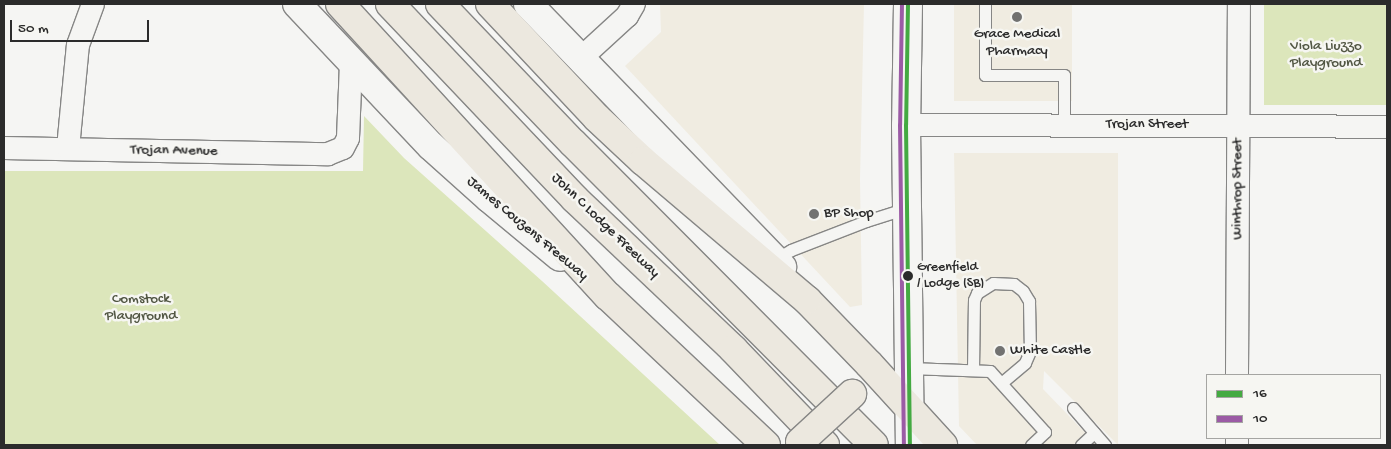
<!DOCTYPE html>
<style>
body{margin:0}
#map{position:relative;width:1391px;height:449px;overflow:hidden;background:#f5f5f3;font-family:"Gochi Hand",sans-serif}
div>[style]{position:absolute}
.built>*{inset:0;background:#f0ece1;transform-origin:0 0}
.green>*{inset:0;background:#dce6bb;transform-origin:0 0}
.roads{filter:drop-shadow(1px 0 #868685) drop-shadow(-1px 0 #868685) drop-shadow(0 1px #868685) drop-shadow(0 -1px #868685)}
.lane>*{height:11px;margin:-5.5px;padding:0 5.5px;transform-origin:5.5px;border-radius:5.5px;background:#f5f5f3}
.street>*{height:22px;margin:-11px;padding:0 11px;transform-origin:11px;border-radius:11px;background:#f5f5f3}
.secondary>*{height:28px;margin:-14px;padding:0 14px;transform-origin:14px;border-radius:14px;background:#f5f5f3}
.primary>*{height:28px;margin:-14px;padding:0 14px;transform-origin:14px;border-radius:14px;background:#ece8df}
.highway>*{height:28px;margin:-14px;padding:0 14px;transform-origin:14px;border-radius:14px;background:#ece8df}
.bridges{filter:drop-shadow(1px 0 #868685) drop-shadow(-1px 0 #868685) drop-shadow(0 1px #868685) drop-shadow(0 -1px #868685)}
.primary-bridge>*{height:28px;margin:-14px;padding:0 14px;transform-origin:14px;border-radius:14px;background:#ece8df}
.bus-1>*{height:4px;margin:-2px;padding:0 2px;transform-origin:2px;border-radius:2px;background:#44aa42}
.bus-2>*{height:4px;margin:-2px;padding:0 2px;transform-origin:2px;border-radius:2px;background:#9b5ba5}
.dots>*{width:14px;height:14px;translate:-50% -50%;box-sizing:border-box;border:2px solid #f6f6f2;border-radius:50%}
span{translate:-50% -50%;white-space:nowrap;text-align:center;line-height:1.15;-webkit-text-stroke:5px #f6f6f2;paint-order:stroke}
.bus-label{font-size:14px;color:#2b2b2b}
.left{translate:0 -50%;text-align:left}
.poi-label{font-size:15px;color:#2b2b2b}
.park-label{font-size:15px;color:#525744}
.street-label{font-size:15px;color:#2b2b2b}
.frame{position:absolute;inset:0;border:5px solid #2b2b2b;pointer-events:none}
.legend{position:absolute;left:1206px;top:374px;width:175px;height:65px;box-sizing:border-box;background:#f6f6f2;border:1px solid #a5a5a2;margin:0;padding:6px 9px;list-style:none;font-size:15px;color:#2b2b2b}
.legend li{display:flex;align-items:center;gap:10px;height:25px}
.legend b{width:25px;border:1px solid #a5a5a2}
.scale{position:absolute;left:10px;top:20px;width:139px;height:22px;box-sizing:border-box;border:2px solid #2b2b2b;border-top:0;padding-left:6px;font-size:15px;line-height:18px;white-space:nowrap;color:#2b2b2b;-webkit-text-stroke:4px #f6f6f2;paint-order:stroke}
</style>
<div id="map">
<div class="built">
<div style="clip-path:polygon(660px 4px,864px 4px,860px 179px,862px 305px,850px 307px,625px 66px,661px 32px)"></div>
<div style="left:954px;top:4px;width:118px;height:97px"></div>
<div style="clip-path:polygon(954px 153px,1118px 153px,1118px 445px,1044px 371px,1043px 389px,1097px 445px,977px 445px,959px 426px)"></div>
</div>
<div class="green">
<div style="left:1264px;top:4px;width:123px;height:101px"></div>
<div style="clip-path:polygon(364px 116px,404px 158px,542px 281px,720px 445px,4px 445px,4px 171px,363px 171px)"></div>
</div>
<div class="roads">
<div class="lane">
<div style="left:985px;top:4px;width:71px;rotate:90deg"></div>
<div style="left:985px;top:75px;width:79px"></div>
<div style="left:1064px;top:75px;width:50px;rotate:90deg"></div>
<div style="left:776px;top:259px;width:17px;rotate:-31deg"></div>
<div style="left:791px;top:250px;width:80px;rotate:-21.1deg"></div>
<div style="left:866px;top:221px;width:43px;rotate:-17.6deg"></div>
<div style="left:909px;top:368px;width:81px;rotate:2.1deg"></div>
<div style="left:990px;top:371px;width:82px;rotate:48deg"></div>
<div style="left:1045px;top:432px;width:19px;rotate:137deg"></div>
<div style="left:973px;top:370px;width:70px;rotate:-89.2deg"></div>
<div style="left:974px;top:300px;width:8px;rotate:-67deg"></div>
<div style="left:977px;top:293px;width:19px;rotate:-32deg"></div>
<div style="left:993px;top:283px;width:21px;rotate:3deg"></div>
<div style="left:1014px;top:284px;width:11px;rotate:38deg"></div>
<div style="left:1023px;top:291px;width:12px;rotate:59deg"></div>
<div style="left:1029px;top:301px;width:50px;rotate:88.9deg"></div>
<div style="left:1030px;top:351px;width:13px;rotate:113deg"></div>
<div style="left:1025px;top:363px;width:31px;rotate:140deg"></div>
<div style="left:1073px;top:408px;width:49px;rotate:49.1deg"></div>
<div style="left:1081px;top:445px;width:18px;rotate:-43deg"></div>
</div>
<div class="street">
<div style="left:580px;top:59px;width:64px;rotate:-42.5deg"></div>
<div style="left:627px;top:16px;width:14px;rotate:-60deg"></div>
<div style="left:906px;top:125px;width:481px;rotate:0.2deg"></div>
<div style="left:4px;top:148px;width:324px;rotate:1.1deg"></div>
<div style="left:328px;top:154px;width:16px;rotate:-22deg"></div>
<div style="left:343px;top:148px;width:11px;rotate:-63deg"></div>
<div style="left:348px;top:138px;width:76px;rotate:-87.7deg"></div>
<div style="left:68px;top:148px;width:103px;rotate:-84.5deg"></div>
<div style="left:78px;top:45px;width:44px;rotate:-69.9deg"></div>
<div style="left:1237px;top:375px;width:371px;rotate:-89.7deg"></div>
<div style="left:1237px;top:445px;width:7px;rotate:-90deg"></div>
</div>
<div class="secondary">
<div style="left:297px;top:4px;width:195px;rotate:46.7deg"></div>
<div style="left:431px;top:146px;width:78px;rotate:41.9deg"></div>
<div style="left:489px;top:198px;width:92px;rotate:39.7deg"></div>
<div style="left:528px;top:4px;width:366px;rotate:46deg"></div>
<div style="left:908px;top:4px;width:121px;rotate:90.9deg"></div>
<div style="left:906px;top:125px;width:320px;rotate:89.3deg"></div>
</div>
<div class="primary">
<div style="left:608px;top:296px;width:217px;rotate:43.3deg"></div>
<div style="left:807px;top:300px;width:89px;rotate:45.9deg"></div>
<div style="left:869px;top:364px;width:110px;rotate:47.6deg"></div>
</div>
<div class="highway">
<div style="left:340px;top:4px;width:396px;rotate:47.5deg"></div>
<div style="left:390px;top:4px;width:269px;rotate:46.5deg"></div>
<div style="left:575px;top:199px;width:218px;rotate:43.5deg"></div>
<div style="left:733px;top:349px;width:133px;rotate:46.2deg"></div>
<div style="left:440px;top:4px;width:192px;rotate:46.3deg"></div>
<div style="left:573px;top:143px;width:426px;rotate:45.1deg"></div>
<div style="left:490px;top:4px;width:156px;rotate:46.8deg"></div>
<div style="left:597px;top:118px;width:63px;rotate:43.1deg"></div>
<div style="left:643px;top:161px;width:215px;rotate:40.3deg"></div>
</div>
</div>
<div class="bridges">
<div class="primary-bridge">
<div style="left:800px;top:442px;width:71px;rotate:-42.7deg"></div>
</div>
</div>
<div class="bus-1">
<div style="left:908px;top:4px;width:121px;rotate:90.9deg"></div>
<div style="left:906px;top:125px;width:320px;rotate:89.3deg"></div>
</div>
<div class="bus-2">
<div style="left:902px;top:4px;width:121px;rotate:90.9deg"></div>
<div style="left:900px;top:125px;width:320px;rotate:89.3deg"></div>
</div>
<div class="dots">
<div style="left:1017px;top:17px;background:#727271"></div>
<div style="left:814px;top:214px;background:#727271"></div>
<div style="left:908px;top:276px;background:#2b2b2b"></div>
<div style="left:1000px;top:351px;background:#727271"></div>
</div>
<div class="bus-label">
<span class="left" style="left:917px;top:276px">Greenfield<br>/ Lodge (SB)</span>
</div>
<div class="poi-label">
<span style="left:1017px;top:43px">Grace Medical<br>Pharmacy</span>
<span class="left" style="left:824px;top:214px">BP Shop</span>
<span class="left" style="left:1010px;top:351px">White Castle</span>
</div>
<div class="park-label">
<span style="left:1326px;top:55px">Viola Liuzzo<br>Playground</span>
<span style="left:141px;top:308px">Comstock<br>Playground</span>
</div>
<div class="street-label">
<span style="left:1147px;top:125px">Trojan Street</span>
<span style="left:174px;top:151px;rotate:1deg">Trojan Avenue</span>
<span style="left:1238px;top:189px;rotate:-90deg">Winthrop Street</span>
<span style="left:605px;top:226px;rotate:44deg">John C Lodge Freeway</span>
<span style="left:527px;top:229px;rotate:40deg">James Couzens Freeway</span>
</div>
<div class="frame"></div>
<ul class="legend">
<li><b style="height:6px;background:#44aa42"></b>16</li>
<li><b style="height:6px;background:#9b5ba5"></b>10</li>
</ul>
<div class="scale">50 m</div>
</div>
